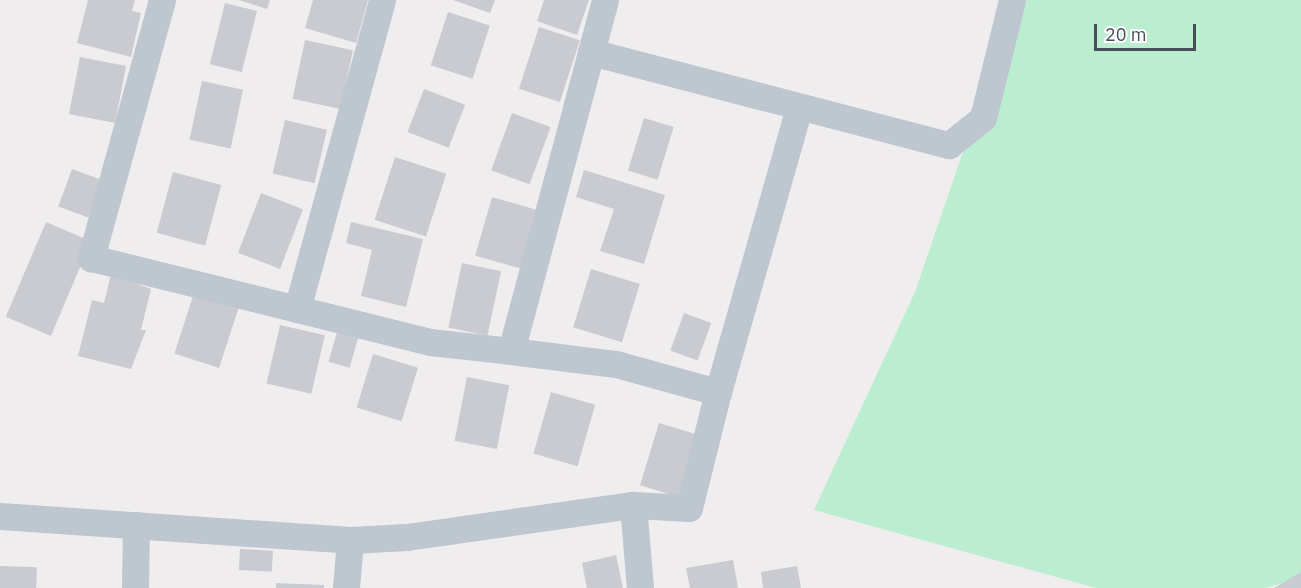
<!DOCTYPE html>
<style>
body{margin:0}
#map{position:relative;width:1301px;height:588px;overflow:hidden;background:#efeded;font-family:"IBM Plex Sans",sans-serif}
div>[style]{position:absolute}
.green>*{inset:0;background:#bbedd1}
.building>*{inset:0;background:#cacbd1;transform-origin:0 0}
.street>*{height:27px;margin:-13.5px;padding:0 13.5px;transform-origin:13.5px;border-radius:13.5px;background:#bec6cf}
span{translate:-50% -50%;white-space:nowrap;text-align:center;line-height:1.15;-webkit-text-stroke:5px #fff;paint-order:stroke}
.scale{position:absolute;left:1094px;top:24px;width:102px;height:27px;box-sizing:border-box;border:3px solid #464f59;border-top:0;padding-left:8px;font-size:18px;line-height:21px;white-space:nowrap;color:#464f59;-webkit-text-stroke:4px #fff;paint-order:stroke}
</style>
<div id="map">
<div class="green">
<div style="clip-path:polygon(1015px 0,1301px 0,1301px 578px,1265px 588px,1096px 588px,814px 510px,915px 292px)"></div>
</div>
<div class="building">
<div style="clip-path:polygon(88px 0,135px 0,132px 11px,141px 13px,131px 57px,77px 43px)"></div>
<div style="clip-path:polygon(239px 0,270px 0,267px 9px)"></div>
<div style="clip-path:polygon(313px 0,368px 0,356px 43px,305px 28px)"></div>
<div style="clip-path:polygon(453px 0,495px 0,490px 13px)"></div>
<div style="clip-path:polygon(544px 0,589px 0,577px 35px,537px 21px)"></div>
<div style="left:225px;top:3px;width:33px;height:63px;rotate:14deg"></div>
<div style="left:448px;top:12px;width:44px;height:56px;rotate:18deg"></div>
<div style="left:539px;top:27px;width:43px;height:65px;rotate:18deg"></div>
<div style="left:305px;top:40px;width:49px;height:60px;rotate:12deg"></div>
<div style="left:80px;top:57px;width:47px;height:58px;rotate:11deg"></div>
<div style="left:202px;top:81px;width:42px;height:60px;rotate:12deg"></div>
<div style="left:424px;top:89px;width:44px;height:46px;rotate:21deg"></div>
<div style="left:512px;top:113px;width:41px;height:61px;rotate:20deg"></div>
<div style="left:644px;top:118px;width:31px;height:55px;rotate:17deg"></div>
<div style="left:285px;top:120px;width:43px;height:55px;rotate:13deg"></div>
<div style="left:395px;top:157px;width:54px;height:66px;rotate:18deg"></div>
<div style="left:72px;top:169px;width:32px;height:40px;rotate:20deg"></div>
<div style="clip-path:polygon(584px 170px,665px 195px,644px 264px,600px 251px,614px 209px,576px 197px)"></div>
<div style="left:173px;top:172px;width:50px;height:63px;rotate:15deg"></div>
<div style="left:261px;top:193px;width:45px;height:64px;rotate:21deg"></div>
<div style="left:492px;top:197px;width:48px;height:61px;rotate:16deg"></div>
<div style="left:46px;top:222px;width:49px;height:103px;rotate:23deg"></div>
<div style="clip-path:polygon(351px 222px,423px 239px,406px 307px,361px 296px,372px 250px,346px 243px)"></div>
<div style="left:462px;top:263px;width:40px;height:66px;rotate:12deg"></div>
<div style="left:591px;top:269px;width:51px;height:61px;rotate:17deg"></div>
<div style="clip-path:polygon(111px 274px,151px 289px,141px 330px,146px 330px,131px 369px,78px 356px,92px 300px,104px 303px)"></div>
<div style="left:196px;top:287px;width:47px;height:70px;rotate:18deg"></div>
<div style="left:684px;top:313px;width:29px;height:40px;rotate:20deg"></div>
<div style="left:280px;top:325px;width:46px;height:60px;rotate:13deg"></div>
<div style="left:337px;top:332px;width:22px;height:31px;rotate:16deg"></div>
<div style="left:373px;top:354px;width:47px;height:56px;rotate:17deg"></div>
<div style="left:467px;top:377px;width:43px;height:65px;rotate:11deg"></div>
<div style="left:551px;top:392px;width:46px;height:64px;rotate:16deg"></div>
<div style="left:659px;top:423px;width:44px;height:65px;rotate:17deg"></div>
<div style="left:240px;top:549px;width:33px;height:21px;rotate:3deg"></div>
<div style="clip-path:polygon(616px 555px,623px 588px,587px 588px,582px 563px)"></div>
<div style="clip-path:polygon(733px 560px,738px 588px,690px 588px,686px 568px)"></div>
<div style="left:0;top:566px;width:37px;height:22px;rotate:2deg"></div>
<div style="clip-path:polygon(797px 566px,801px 588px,763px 588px,761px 572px)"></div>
<div style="clip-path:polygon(1301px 572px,1301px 588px,1274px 588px)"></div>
<div style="clip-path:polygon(276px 583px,324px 585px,324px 588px,276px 588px)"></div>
</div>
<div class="street">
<div style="left:162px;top:0;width:268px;rotate:105.4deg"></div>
<div style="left:91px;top:258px;width:349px;rotate:13.9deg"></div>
<div style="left:430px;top:342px;width:81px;rotate:6.3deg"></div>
<div style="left:511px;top:351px;width:363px;rotate:-75deg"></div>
<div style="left:591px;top:52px;width:370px;rotate:14.6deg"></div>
<div style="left:949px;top:145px;width:43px;rotate:-38.5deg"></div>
<div style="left:983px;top:118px;width:122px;rotate:-76.2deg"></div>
<div style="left:297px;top:309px;width:320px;rotate:-74.6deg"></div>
<div style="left:511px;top:351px;width:106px;rotate:7.1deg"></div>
<div style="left:616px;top:364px;width:106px;rotate:15.4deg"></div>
<div style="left:718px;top:392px;width:295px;rotate:-74.1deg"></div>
<div style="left:633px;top:505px;width:83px;rotate:85.2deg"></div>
<div style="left:0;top:516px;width:351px;rotate:3.9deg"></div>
<div style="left:350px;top:540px;width:57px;rotate:-3deg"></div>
<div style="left:407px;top:537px;width:228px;rotate:-8.1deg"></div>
<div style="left:633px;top:505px;width:56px;rotate:3.1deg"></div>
<div style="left:689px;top:508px;width:120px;rotate:-76deg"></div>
<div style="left:135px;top:588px;width:63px;rotate:-89.1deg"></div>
<div style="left:346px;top:588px;width:48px;rotate:-85.2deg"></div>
</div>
<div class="scale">20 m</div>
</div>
